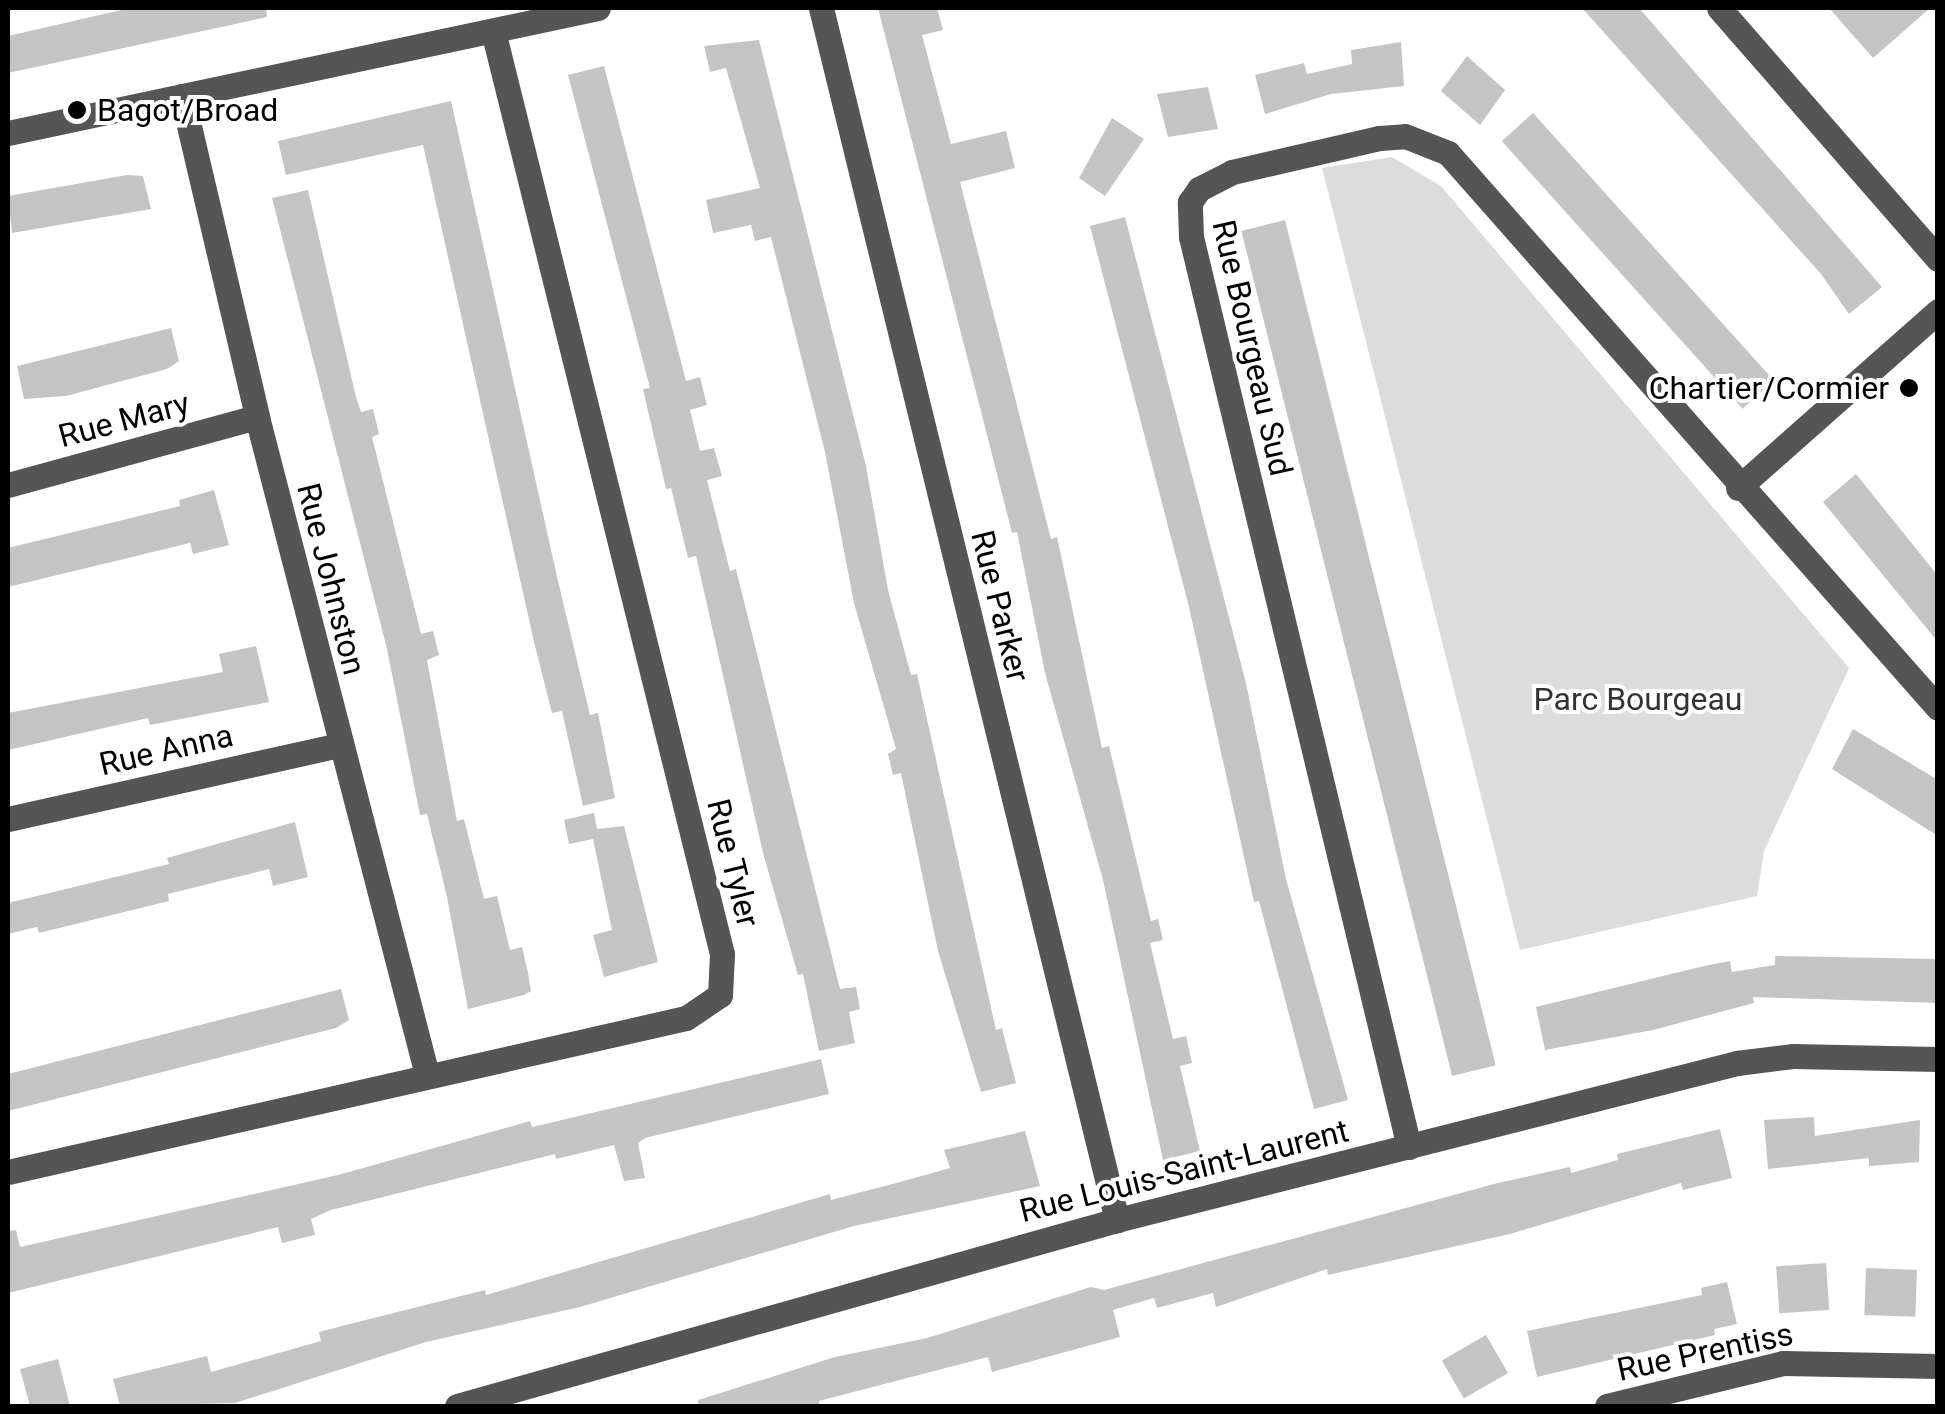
<!DOCTYPE html>
<style>
body{margin:0}
#map{position:relative;width:1945px;height:1414px;overflow:hidden;background:#fff;font-family:Roboto,sans-serif}
div>[style]{position:absolute}
.green>*{inset:0;background:#dcdcdc}
.building>*{inset:0;background:#c4c4c4;transform-origin:0 0}
.minor>*{height:25px;margin:-12.5px;padding:0 12.5px;transform-origin:12.5px;border-radius:12.5px;background:#555}
.dots>*{width:28px;height:28px;translate:-50% -50%;box-sizing:border-box;border:5px solid #fff;border-radius:50%}
span{translate:-50% -50%;white-space:nowrap;text-align:center;line-height:1.15;-webkit-text-stroke:8px #fff;paint-order:stroke}
.poi-label{font-size:32px;color:#000}
.left{translate:0 -50%;text-align:left}
.right{translate:-100% -50%;text-align:right}
.street-label{font-size:32px;color:#000}
.park-label{font-size:32px;color:#333}
.frame{position:absolute;inset:0;border:10px solid #000;pointer-events:none}
</style>
<div id="map">
<div class="green">
<div style="clip-path:polygon(1392px 157px,1441px 186px,1849px 668px,1764px 851px,1757px 896px,1520px 950px,1322px 168px)"></div>
</div>
<div class="building">
<div style="clip-path:polygon(130px 8px,266px 8px,267px 17px,8px 73px,8px 36px)"></div>
<div style="clip-path:polygon(878px 8px,937px 8px,943px 30px,922px 35px,951px 144px,1006px 131px,1015px 168px,960px 182px,1051px 539px,1057px 537px,1102px 748px,1109px 746px,1151px 921px,1158px 919px,1163px 940px,1150px 943px,1173px 1039px,1186px 1036px,1192px 1063px,1180px 1066px,1200px 1151px,1163px 1160px,1103px 880px,1045px 673px,1017px 532px,1012px 533px)"></div>
<div style="clip-path:polygon(1582px 8px,1639px 8px,1882px 287px,1849px 314px,1821px 274px)"></div>
<div style="clip-path:polygon(1829px 8px,1930px 8px,1873px 58px)"></div>
<div style="clip-path:polygon(759px 40px,866px 466px,888px 590px,911px 675px,917px 674px,996px 1030px,1002px 1028px,1016px 1083px,981px 1092px,938px 951px,901px 773px,893px 775px,888px 754px,896px 749px,854px 603px,825px 452px,771px 237px,755px 241px,751px 225px,713px 233px,706px 200px,760px 188px,726px 68px,710px 72px,704px 46px)"></div>
<div style="clip-path:polygon(1401px 42px,1404px 86px,1331px 94px,1265px 114px,1255px 75px,1304px 63px,1307px 74px,1352px 64px,1351px 50px)"></div>
<div style="clip-path:polygon(1467px 56px,1505px 90px,1480px 125px,1441px 91px)"></div>
<div style="clip-path:polygon(604px 66px,686px 381px,700px 377px,707px 405px,690px 410px,700px 451px,714px 448px,722px 476px,707px 480px,730px 571px,736px 569px,840px 989px,856px 987px,860px 1009px,849px 1012px,855px 1043px,819px 1051px,803px 974px,798px 975px,763px 853px,696px 556px,688px 558px,671px 488px,666px 489px,643px 389px,650px 388px,568px 75px)"></div>
<div style="clip-path:polygon(1208px 87px,1218px 129px,1168px 137px,1157px 94px)"></div>
<div style="clip-path:polygon(451px 101px,558px 581px,590px 715px,598px 713px,615px 798px,583px 806px,562px 711px,552px 713px,534px 642px,423px 145px,286px 175px,278px 141px)"></div>
<div style="left:1533px;top:113px;width:360px;height:42px;rotate:48deg"></div>
<div style="clip-path:polygon(1112px 118px,1144px 139px,1105px 196px,1079px 178px)"></div>
<div style="clip-path:polygon(127px 175px,143px 176px,151px 209px,12px 233px,8px 196px)"></div>
<div style="clip-path:polygon(308px 190px,356px 397px,361px 412px,373px 409px,379px 434px,372px 437px,421px 634px,433px 631px,439px 655px,427px 660px,457px 821px,464px 819px,484px 899px,497px 896px,510px 950px,522px 947px,528px 973px,531px 991px,524px 995px,468px 1009px,447px 897px,427px 814px,420px 815px,387px 649px,272px 198px)"></div>
<div style="clip-path:polygon(1125px 217px,1246px 683px,1286px 879px,1348px 1100px,1314px 1109px,1259px 901px,1254px 902px,1189px 607px,1090px 226px)"></div>
<div style="left:1285px;top:220px;width:871px;height:45px;rotate:76deg"></div>
<div style="clip-path:polygon(171px 328px,179px 361px,167px 369px,66px 396px,24px 399px,17px 366px)"></div>
<div style="clip-path:polygon(1856px 474px,1938px 576px,1938px 642px,1823px 502px)"></div>
<div style="clip-path:polygon(214px 490px,229px 545px,193px 554px,190px 543px,8px 587px,8px 548px,180px 506px,179px 500px)"></div>
<div style="clip-path:polygon(256px 646px,269px 702px,150px 725px,148px 718px,8px 750px,8px 713px,223px 672px,219px 654px)"></div>
<div style="clip-path:polygon(1853px 729px,1938px 780px,1938px 836px,1832px 769px)"></div>
<div style="clip-path:polygon(594px 813px,597px 829px,624px 826px,658px 962px,604px 977px,593px 935px,612px 930px,593px 839px,569px 844px,564px 820px)"></div>
<div style="clip-path:polygon(295px 822px,308px 877px,273px 886px,269px 869px,168px 894px,169px 901px,39px 933px,37px 927px,8px 934px,8px 903px,169px 864px,167px 858px)"></div>
<div style="clip-path:polygon(1775px 956px,1938px 959px,1938px 1003px,1753px 997px,1754px 1003px,1653px 1030px,1545px 1050px,1536px 1007px,1704px 966px,1730px 961px,1732px 972px,1775px 965px)"></div>
<div style="clip-path:polygon(341px 989px,349px 1020px,336px 1028px,8px 1111px,8px 1074px)"></div>
<div style="clip-path:polygon(821px 1059px,829px 1094px,645px 1138px,638px 1143px,645px 1178px,624px 1181px,614px 1145px,556px 1159px,555px 1154px,331px 1210px,311px 1219px,315px 1235px,282px 1243px,278px 1227px,8px 1293px,8px 1231px,16px 1230px,20px 1247px,338px 1175px,530px 1121px,532px 1127px)"></div>
<div style="clip-path:polygon(1814px 1117px,1815px 1136px,1920px 1120px,1919px 1162px,1869px 1166px,1869px 1158px,1768px 1169px,1764px 1120px)"></div>
<div style="clip-path:polygon(1720px 1129px,1732px 1178px,1683px 1190px,1681px 1183px,1510px 1234px,1328px 1275px,1327px 1269px,1216px 1307px,1213px 1293px,1157px 1308px,1154px 1298px,1113px 1310px,1120px 1337px,992px 1372px,988px 1357px,819px 1401px,820px 1406px,699px 1406px,698px 1400px,835px 1357px,927px 1338px,1091px 1287px,1104px 1290px,1494px 1184px,1570px 1167px,1571px 1173px,1618px 1160px,1617px 1154px)"></div>
<div style="clip-path:polygon(1025px 1131px,1040px 1186px,854px 1226px,580px 1307px,426px 1342px,235px 1403px,120px 1406px,113px 1379px,207px 1356px,211px 1372px,321px 1341px,319px 1332px,342px 1326px,485px 1290px,486px 1295px,830px 1194px,831px 1200px,900px 1182px,950px 1168px,944px 1150px)"></div>
<div style="left:1826px;top:1263px;width:47px;height:50px;rotate:86deg"></div>
<div style="left:1866px;top:1268px;width:51px;height:47px;rotate:2deg"></div>
<div style="clip-path:polygon(1727px 1282px,1737px 1324px,1714px 1329px,1715px 1335px,1537px 1377px,1527px 1331px,1702px 1295px,1701px 1288px)"></div>
<div style="left:1486px;top:1335px;width:44px;height:51px;rotate:60deg"></div>
<div style="clip-path:polygon(58px 1359px,70px 1406px,30px 1406px,20px 1369px)"></div>
</div>
<div class="minor">
<div style="left:821px;top:8px;width:1248px;rotate:76.28deg"></div>
<div style="left:1719px;top:8px;width:333px;rotate:48.9deg"></div>
<div style="left:182px;top:96px;width:330px;rotate:76.8deg"></div>
<div style="left:257px;top:417px;width:680px;rotate:75.51deg"></div>
<div style="left:8px;top:133px;width:603px;rotate:-11.96deg"></div>
<div style="left:8px;top:485px;width:258px;rotate:-15.3deg"></div>
<div style="left:1738px;top:488px;width:267px;rotate:-41.5deg"></div>
<div style="left:8px;top:819px;width:340px;rotate:-12.6deg"></div>
<div style="left:1409px;top:1147px;width:936px;rotate:-103.47deg"></div>
<div style="left:1191px;top:237px;width:35px;rotate:-92deg"></div>
<div style="left:1190px;top:202px;width:16px;rotate:-55deg"></div>
<div style="left:1199px;top:189px;width:37px;rotate:-27deg"></div>
<div style="left:1232px;top:172px;width:151px;rotate:-13deg"></div>
<div style="left:1379px;top:138px;width:26px;rotate:-4deg"></div>
<div style="left:1405px;top:136px;width:46px;rotate:21.6deg"></div>
<div style="left:1448px;top:153px;width:740px;rotate:48.56deg"></div>
<div style="left:8px;top:1172px;width:695px;rotate:-12.8deg"></div>
<div style="left:686px;top:1018px;width:41px;rotate:-34.1deg"></div>
<div style="left:720px;top:995px;width:41px;rotate:-87.2deg"></div>
<div style="left:722px;top:954px;width:951px;rotate:-103.93deg"></div>
<div style="left:457px;top:1406px;width:686px;rotate:-15.74deg"></div>
<div style="left:1117px;top:1220px;width:640px;rotate:-14.21deg"></div>
<div style="left:1737px;top:1063px;width:56px;rotate:-7.1deg"></div>
<div style="left:1793px;top:1056px;width:145px;rotate:1.2deg"></div>
<div style="left:1607px;top:1406px;width:181px;rotate:-13.7deg"></div>
<div style="left:1783px;top:1363px;width:155px;rotate:1.1deg"></div>
</div>
<div class="dots">
<div style="left:77px;top:110px;background:#000"></div>
<div style="left:1909px;top:388px;background:#000"></div>
</div>
<div class="poi-label">
<span class="left" style="left:97px;top:110px">Bagot/Broad</span>
<span class="right" style="left:1889px;top:388px">Chartier/Cormier</span>
</div>
<div class="street-label">
<span style="left:1252px;top:348px;rotate:77deg">Rue Bourgeau Sud</span>
<span style="left:124px;top:420px;rotate:-15deg">Rue Mary</span>
<span style="left:331px;top:579px;rotate:76deg">Rue Johnston</span>
<span style="left:1000px;top:606px;rotate:76deg">Rue Parker</span>
<span style="left:166px;top:750px;rotate:-13deg">Rue Anna</span>
<span style="left:733px;top:863px;rotate:76deg">Rue Tyler</span>
<span style="left:1184px;top:1171px;rotate:-14deg">Rue Louis-Saint-Laurent</span>
<span style="left:1705px;top:1352px;rotate:-12deg">Rue Prentiss</span>
</div>
<div class="park-label">
<span style="left:1638px;top:699px">Parc Bourgeau</span>
</div>
<div class="frame"></div>
</div>
